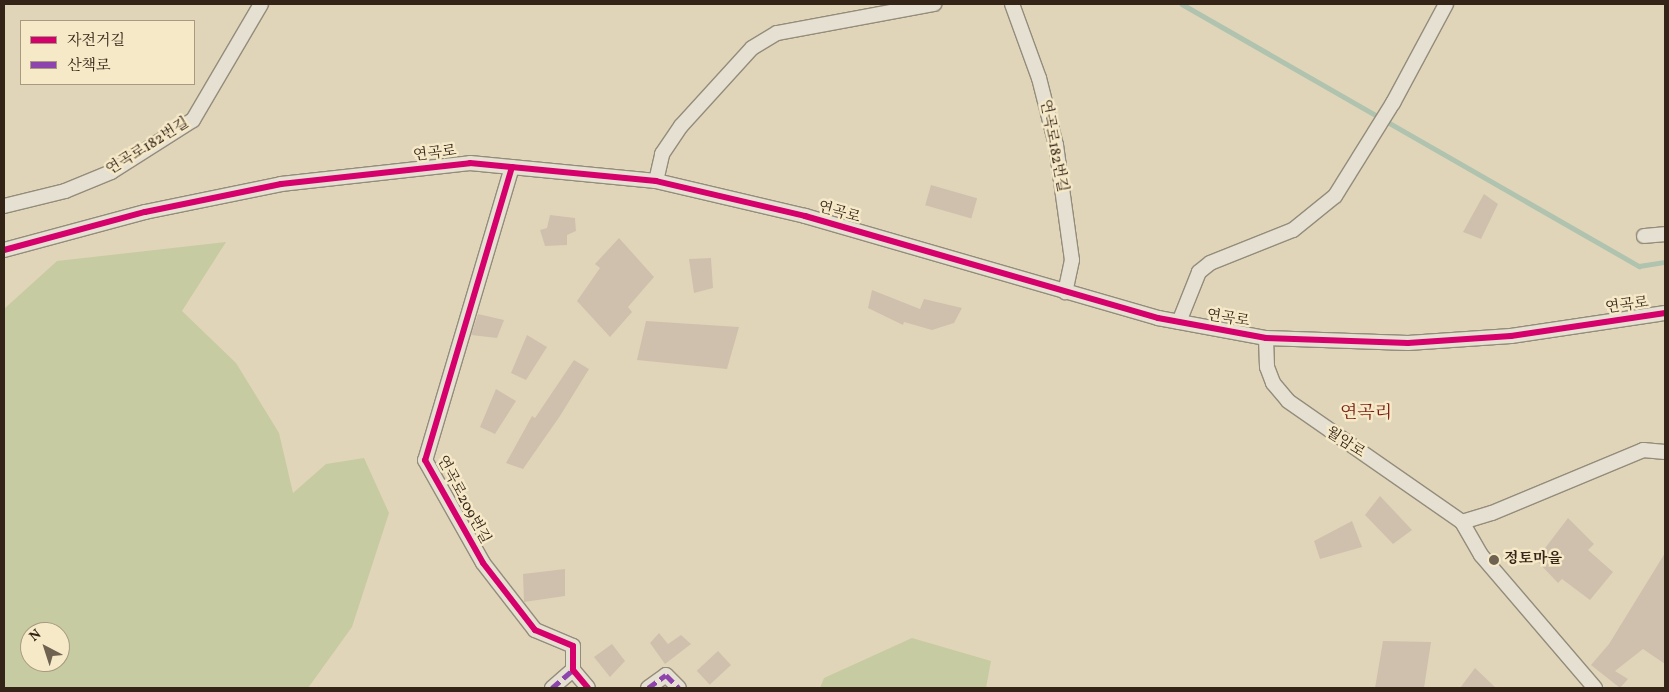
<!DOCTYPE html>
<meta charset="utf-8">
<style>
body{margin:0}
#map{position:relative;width:1669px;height:692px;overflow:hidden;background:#e0d5b9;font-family:Vollkorn,"Noto Serif KR",serif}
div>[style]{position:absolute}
.green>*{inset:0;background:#c7cba1}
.stream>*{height:4.5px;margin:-2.25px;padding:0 2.25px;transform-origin:2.25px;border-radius:2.25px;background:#afc3af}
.building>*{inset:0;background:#cfc0ad;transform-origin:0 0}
.roads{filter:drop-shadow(1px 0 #948c7b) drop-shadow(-1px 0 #948c7b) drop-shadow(0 1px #948c7b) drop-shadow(0 -1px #948c7b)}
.minor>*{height:14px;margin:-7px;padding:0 7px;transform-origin:7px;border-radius:7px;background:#e5e0d2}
.quiet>*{height:5px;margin-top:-2.5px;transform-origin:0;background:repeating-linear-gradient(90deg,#8e44ad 0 10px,transparent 0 15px)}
.cycleway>*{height:6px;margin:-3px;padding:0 3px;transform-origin:3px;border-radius:3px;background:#d6006c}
.dots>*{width:14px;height:14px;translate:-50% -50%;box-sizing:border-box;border:2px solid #f5e9c8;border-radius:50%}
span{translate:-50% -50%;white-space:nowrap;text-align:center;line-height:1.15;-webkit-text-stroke:5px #f5e9c8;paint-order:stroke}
.street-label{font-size:15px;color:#342417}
.poi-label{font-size:15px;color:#342417;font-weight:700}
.left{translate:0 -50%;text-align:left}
.quarter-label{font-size:18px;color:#7a1f14}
.frame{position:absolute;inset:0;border:5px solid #342417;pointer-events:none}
.legend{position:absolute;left:20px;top:20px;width:175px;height:65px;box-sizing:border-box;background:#f5e9c8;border:1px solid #a89a81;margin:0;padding:6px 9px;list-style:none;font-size:15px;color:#342417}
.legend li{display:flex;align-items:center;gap:10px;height:25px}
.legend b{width:25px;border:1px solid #a89a81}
.north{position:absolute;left:20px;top:622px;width:50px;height:50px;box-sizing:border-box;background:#f5e9c8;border:1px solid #a89a81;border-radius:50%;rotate:320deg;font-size:14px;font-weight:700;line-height:20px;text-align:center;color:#342417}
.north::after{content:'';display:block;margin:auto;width:18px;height:22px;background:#706250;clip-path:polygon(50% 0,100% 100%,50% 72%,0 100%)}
</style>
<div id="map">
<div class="green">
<div style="clip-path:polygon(evenodd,226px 242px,182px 311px,236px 363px,279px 433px,293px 493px,326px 464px,364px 458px,389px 513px,352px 627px,308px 688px,4px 688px,4px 309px,57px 261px,226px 242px,30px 632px,60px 632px,60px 662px,30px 662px,30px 632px)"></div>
<div style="clip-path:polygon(912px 638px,991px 661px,986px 688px,820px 688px,824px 678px)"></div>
</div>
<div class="stream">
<div style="left:1182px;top:4px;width:527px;rotate:29.83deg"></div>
<div style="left:1639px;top:266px;width:26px;rotate:-9deg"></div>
</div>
<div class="building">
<div style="left:931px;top:185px;width:48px;height:21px;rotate:16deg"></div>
<div style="clip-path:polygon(1484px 194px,1498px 204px,1481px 239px,1463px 232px)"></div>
<div style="clip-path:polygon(550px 215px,575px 218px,576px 231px,567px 235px,567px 245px,545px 246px,540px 230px,547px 228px)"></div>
<div style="clip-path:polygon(619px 238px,654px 277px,628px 307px,632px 312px,610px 337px,577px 301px,600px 268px,595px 264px)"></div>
<div style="clip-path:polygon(711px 258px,713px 288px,694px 293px,689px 259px)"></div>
<div style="clip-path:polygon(872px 290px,920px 309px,924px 299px,962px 308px,954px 323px,932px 330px,904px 322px,903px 325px,868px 308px)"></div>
<div style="clip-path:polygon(478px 314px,504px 320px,497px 338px,471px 335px)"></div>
<div style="clip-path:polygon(646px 321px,739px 327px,727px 369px,637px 360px)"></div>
<div style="clip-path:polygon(527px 335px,547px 347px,526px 380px,511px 373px)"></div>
<div style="clip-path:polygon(574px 360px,589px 369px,560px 416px,523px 469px,506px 463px,532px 416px,535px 418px)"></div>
<div style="clip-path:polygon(496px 389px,516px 401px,495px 434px,480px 427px)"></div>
<div style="clip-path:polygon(1380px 496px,1412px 530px,1393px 544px,1365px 515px)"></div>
<div style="clip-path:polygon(1568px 518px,1594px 544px,1588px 550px,1613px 572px,1590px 600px,1562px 579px,1558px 583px,1536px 560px)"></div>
<div style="clip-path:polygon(1352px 521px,1362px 547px,1320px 559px,1314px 541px)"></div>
<div style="clip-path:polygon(1665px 553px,1665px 664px,1643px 649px,1615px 671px,1628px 679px,1620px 688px,1591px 665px,1609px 644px)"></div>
<div style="clip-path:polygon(565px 569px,565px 596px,524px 602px,523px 574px)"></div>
<div style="clip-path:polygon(659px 633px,668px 644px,681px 635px,691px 644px,665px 664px,650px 643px)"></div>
<div style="clip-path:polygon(1383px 641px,1431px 642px,1424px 688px,1375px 688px)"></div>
<div style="clip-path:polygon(612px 644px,625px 661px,610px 677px,594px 657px)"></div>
<div style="left:718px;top:651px;width:19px;height:29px;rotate:47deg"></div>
<div style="clip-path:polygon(1475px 668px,1496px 688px,1460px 688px)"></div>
</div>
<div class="roads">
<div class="minor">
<div style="left:1012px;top:4px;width:79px;rotate:70deg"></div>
<div style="left:1039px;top:78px;width:69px;rotate:75.8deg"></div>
<div style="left:1056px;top:145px;width:116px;rotate:82.1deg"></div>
<div style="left:1072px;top:260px;width:33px;rotate:102deg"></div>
<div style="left:512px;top:167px;width:306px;rotate:106.5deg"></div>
<div style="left:425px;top:460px;width:118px;rotate:60.6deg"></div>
<div style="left:483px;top:563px;width:85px;rotate:52.2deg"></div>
<div style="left:535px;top:630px;width:41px;rotate:22.8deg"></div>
<div style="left:573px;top:646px;width:24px;rotate:90deg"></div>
<div style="left:573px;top:670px;width:23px;rotate:50deg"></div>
<div style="left:656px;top:181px;width:28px;rotate:-77deg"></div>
<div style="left:662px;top:154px;width:34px;rotate:-56deg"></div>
<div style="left:681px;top:126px;width:105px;rotate:-47.7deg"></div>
<div style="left:752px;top:48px;width:29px;rotate:-31deg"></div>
<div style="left:777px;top:33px;width:160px;rotate:-10.5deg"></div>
<div style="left:4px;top:206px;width:63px;rotate:-13.8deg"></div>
<div style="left:65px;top:191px;width:50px;rotate:-22.4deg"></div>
<div style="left:111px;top:172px;width:97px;rotate:-32.4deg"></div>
<div style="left:193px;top:120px;width:134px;rotate:-59.6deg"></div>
<div style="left:1644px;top:236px;width:21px;rotate:-5deg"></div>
<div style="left:4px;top:250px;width:146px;rotate:-15.1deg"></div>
<div style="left:145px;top:212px;width:139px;rotate:-11.6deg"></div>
<div style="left:281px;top:184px;width:190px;rotate:-6.3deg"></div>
<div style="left:470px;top:163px;width:187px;rotate:5.5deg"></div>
<div style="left:656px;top:181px;width:153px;rotate:13.2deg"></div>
<div style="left:805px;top:216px;width:367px;rotate:16.1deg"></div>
<div style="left:1158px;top:318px;width:110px;rotate:10.5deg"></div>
<div style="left:1266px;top:338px;width:142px;rotate:2deg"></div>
<div style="left:1408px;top:343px;width:103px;rotate:-3.9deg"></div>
<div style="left:1511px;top:336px;width:156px;rotate:-8.5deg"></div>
<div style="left:1179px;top:322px;width:54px;rotate:-68.2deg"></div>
<div style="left:1199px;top:272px;width:14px;rotate:-39deg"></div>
<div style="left:1210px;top:263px;width:89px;rotate:-21.7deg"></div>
<div style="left:1293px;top:230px;width:54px;rotate:-39deg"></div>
<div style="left:1335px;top:196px;width:110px;rotate:-58.1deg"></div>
<div style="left:1393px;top:103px;width:112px;rotate:-61.8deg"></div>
<div style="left:1266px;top:338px;width:29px;rotate:88deg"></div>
<div style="left:1267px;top:367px;width:17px;rotate:69deg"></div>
<div style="left:1273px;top:383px;width:23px;rotate:50deg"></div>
<div style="left:1288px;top:401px;width:212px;rotate:34.8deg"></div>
<div style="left:1462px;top:522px;width:38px;rotate:60deg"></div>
<div style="left:1481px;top:555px;width:175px;rotate:49.4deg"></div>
<div style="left:1462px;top:522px;width:31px;rotate:-17deg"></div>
<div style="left:1492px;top:513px;width:164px;rotate:-22.6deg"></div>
<div style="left:1643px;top:450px;width:22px;rotate:5deg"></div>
<div style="left:552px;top:688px;width:28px;rotate:-41deg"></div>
<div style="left:648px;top:688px;width:22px;rotate:-36deg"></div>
<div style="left:666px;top:675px;width:18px;rotate:45deg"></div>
</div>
</div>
<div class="quiet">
<div style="left:552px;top:688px;width:28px;rotate:-41deg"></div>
<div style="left:573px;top:670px;width:4px;rotate:56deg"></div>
<div style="left:648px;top:688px;width:22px;rotate:-36deg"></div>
<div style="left:666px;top:675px;width:18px;rotate:45deg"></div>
</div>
<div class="cycleway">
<div style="left:512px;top:167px;width:306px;rotate:106.5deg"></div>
<div style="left:425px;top:460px;width:118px;rotate:60.6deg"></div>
<div style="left:483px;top:563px;width:85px;rotate:52.2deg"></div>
<div style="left:535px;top:630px;width:41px;rotate:22.8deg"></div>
<div style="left:573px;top:646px;width:24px;rotate:90deg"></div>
<div style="left:573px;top:670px;width:23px;rotate:50deg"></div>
<div style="left:4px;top:250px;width:146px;rotate:-15.1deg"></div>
<div style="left:145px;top:212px;width:139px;rotate:-11.6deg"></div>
<div style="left:281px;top:184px;width:190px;rotate:-6.3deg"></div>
<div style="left:470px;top:163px;width:187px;rotate:5.5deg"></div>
<div style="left:656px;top:181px;width:153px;rotate:13.2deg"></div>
<div style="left:805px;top:216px;width:367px;rotate:16.1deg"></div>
<div style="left:1158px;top:318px;width:110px;rotate:10.5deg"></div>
<div style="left:1266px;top:338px;width:142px;rotate:2deg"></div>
<div style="left:1408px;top:343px;width:103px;rotate:-3.9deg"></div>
<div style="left:1511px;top:336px;width:156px;rotate:-8.5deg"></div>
</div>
<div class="dots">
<div style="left:1494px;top:560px;background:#706250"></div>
</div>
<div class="street-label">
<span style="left:1053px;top:146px;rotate:79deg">연곡로182번길</span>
<span style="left:148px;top:147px;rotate:-32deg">연곡로182번길</span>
<span style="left:435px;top:154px;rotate:-7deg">연곡로</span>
<span style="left:839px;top:213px;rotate:16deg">연곡로</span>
<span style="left:1627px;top:306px;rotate:-8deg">연곡로</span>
<span style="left:1228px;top:319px;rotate:9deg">연곡로</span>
<span style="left:1345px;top:443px;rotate:33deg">월암로</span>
<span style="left:463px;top:500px;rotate:62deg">연곡로209번길</span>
</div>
<div class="poi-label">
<span class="left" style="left:1504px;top:560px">정토마을</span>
</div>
<div class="quarter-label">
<span style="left:1366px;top:414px">연곡리</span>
</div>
<div class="frame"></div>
<ul class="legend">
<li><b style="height:6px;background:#d6006c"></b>자전거길</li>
<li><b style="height:6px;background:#8e44ad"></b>산책로</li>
</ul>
<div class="north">N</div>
</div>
